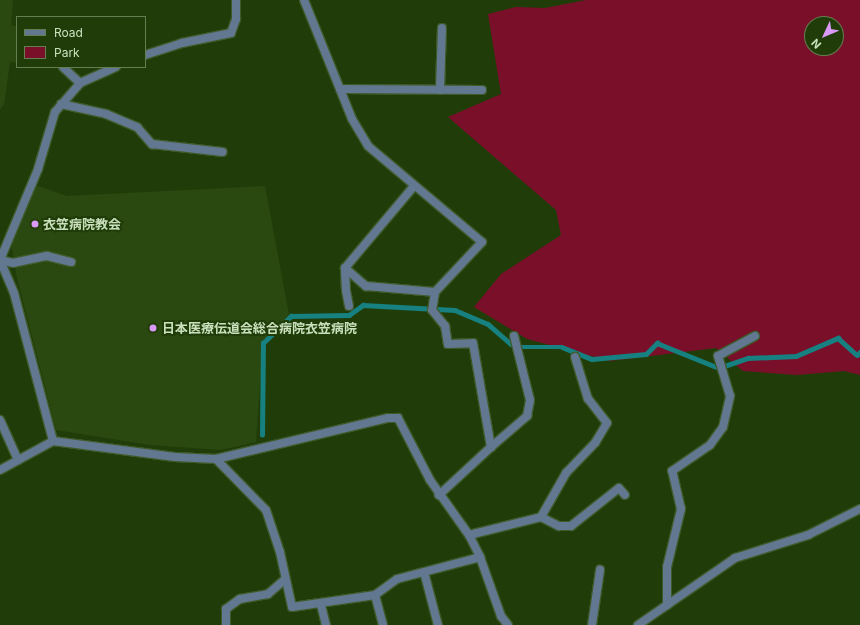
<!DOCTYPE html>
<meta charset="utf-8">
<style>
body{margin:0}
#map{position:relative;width:860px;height:625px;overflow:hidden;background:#203d09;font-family:Inter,"Noto Sans JP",sans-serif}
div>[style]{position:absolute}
.built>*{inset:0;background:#294910}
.green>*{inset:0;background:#7a0f2a}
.stream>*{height:4.5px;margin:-2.25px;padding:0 2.25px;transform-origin:2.25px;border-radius:2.25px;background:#168180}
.roads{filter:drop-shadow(1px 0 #3f5a29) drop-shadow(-1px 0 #3f5a29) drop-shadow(0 1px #3f5a29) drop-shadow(0 -1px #3f5a29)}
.service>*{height:8px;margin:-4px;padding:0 4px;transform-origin:4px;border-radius:4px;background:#627790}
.minor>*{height:8px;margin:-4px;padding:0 4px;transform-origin:4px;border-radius:4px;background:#627790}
.dots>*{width:11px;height:11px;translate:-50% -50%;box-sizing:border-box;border:2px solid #203d09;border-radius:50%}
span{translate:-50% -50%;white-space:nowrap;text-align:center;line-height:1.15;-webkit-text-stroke:4px #203d09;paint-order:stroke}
.poi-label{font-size:13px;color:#cae0bd;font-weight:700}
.left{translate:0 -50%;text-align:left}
.legend{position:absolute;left:16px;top:16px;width:130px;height:52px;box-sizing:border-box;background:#203d09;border:1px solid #647e51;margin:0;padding:5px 7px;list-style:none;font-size:12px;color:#cae0bd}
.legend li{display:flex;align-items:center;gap:8px;height:20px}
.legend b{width:20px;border:1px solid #647e51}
.north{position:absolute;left:804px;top:16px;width:40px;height:40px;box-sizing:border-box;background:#203d09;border:1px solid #647e51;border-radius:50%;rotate:226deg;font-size:11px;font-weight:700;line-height:16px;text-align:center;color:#cae0bd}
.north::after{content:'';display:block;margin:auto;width:14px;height:18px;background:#d99af7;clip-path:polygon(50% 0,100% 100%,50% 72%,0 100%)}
</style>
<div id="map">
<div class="built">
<div style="clip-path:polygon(0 0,13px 0,11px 25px,17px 26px,17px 63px,10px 62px,4px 105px,0 109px)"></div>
<div style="clip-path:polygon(35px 185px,67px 196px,265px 186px,289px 315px,263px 341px,256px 442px,221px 450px,150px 445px,56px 430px,16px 274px,11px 242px)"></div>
</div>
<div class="green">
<div style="clip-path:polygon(evenodd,586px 0,860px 0,860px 375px,844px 371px,797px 375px,743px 371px,716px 348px,610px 361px,527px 339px,474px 307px,501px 274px,561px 235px,556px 210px,448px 117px,501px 94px,488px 14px,516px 7px,545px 8px,586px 0,812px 24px,836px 24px,836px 48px,812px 48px,812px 24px)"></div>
</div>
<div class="stream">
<div style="left:262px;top:435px;width:92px;rotate:-89.4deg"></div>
<div style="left:263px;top:343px;width:39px;rotate:-44deg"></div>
<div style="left:291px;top:316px;width:58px;rotate:-1deg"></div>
<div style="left:349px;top:315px;width:17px;rotate:-36deg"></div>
<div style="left:363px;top:305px;width:92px;rotate:3.1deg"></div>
<div style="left:455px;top:310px;width:36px;rotate:23deg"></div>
<div style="left:488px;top:324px;width:30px;rotate:41deg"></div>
<div style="left:511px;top:344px;width:9px;rotate:21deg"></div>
<div style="left:519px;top:347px;width:43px"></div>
<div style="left:562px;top:347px;width:32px;rotate:22deg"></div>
<div style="left:592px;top:359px;width:54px;rotate:-5.3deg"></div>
<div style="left:646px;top:354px;width:16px;rotate:-45deg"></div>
<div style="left:657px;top:343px;width:67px;rotate:22deg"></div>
<div style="left:719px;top:368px;width:31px;rotate:-19deg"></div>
<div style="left:748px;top:358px;width:48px;rotate:-2.4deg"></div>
<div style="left:796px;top:356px;width:46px;rotate:-23.2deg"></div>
<div style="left:838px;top:338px;width:25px;rotate:42deg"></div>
<div style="left:857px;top:355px;width:4px;rotate:-45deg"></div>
</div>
<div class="roads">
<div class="service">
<div style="left:145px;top:55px;width:39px;rotate:-18deg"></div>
<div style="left:182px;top:43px;width:50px;rotate:-11.5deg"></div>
<div style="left:231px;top:33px;width:15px;rotate:-70deg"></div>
<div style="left:236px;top:19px;width:19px;rotate:-90deg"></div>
<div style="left:80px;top:83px;width:39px;rotate:-24deg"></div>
<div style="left:0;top:260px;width:13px;rotate:13deg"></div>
<div style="left:13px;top:263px;width:35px;rotate:-12deg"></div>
<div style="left:47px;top:256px;width:25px;rotate:14deg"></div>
<div style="left:541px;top:517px;width:20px;rotate:27deg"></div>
<div style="left:559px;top:526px;width:12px"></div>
<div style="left:571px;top:526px;width:61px;rotate:-38.4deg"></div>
<div style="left:619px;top:488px;width:9px;rotate:49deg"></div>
<div style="left:280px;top:552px;width:56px;rotate:77.7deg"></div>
<div style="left:292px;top:607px;width:84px;rotate:-8.2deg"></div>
<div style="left:375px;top:595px;width:31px;rotate:75deg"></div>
<div style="left:424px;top:572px;width:55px;rotate:75.2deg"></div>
<div style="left:375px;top:595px;width:27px;rotate:-36deg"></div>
<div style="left:397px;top:579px;width:86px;rotate:-14.8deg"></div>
<div style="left:321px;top:605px;width:21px;rotate:76deg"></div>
<div style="left:667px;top:605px;width:38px;rotate:-90deg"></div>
<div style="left:667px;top:567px;width:60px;rotate:-76.4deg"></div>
<div style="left:681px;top:509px;width:39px;rotate:-103deg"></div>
<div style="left:672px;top:471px;width:46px;rotate:-34.4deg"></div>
<div style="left:710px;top:445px;width:22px;rotate:-54deg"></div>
<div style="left:723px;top:427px;width:32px;rotate:-77deg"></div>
<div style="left:730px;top:396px;width:42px;rotate:-106.7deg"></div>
<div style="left:718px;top:356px;width:42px;rotate:-28.4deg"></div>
<div style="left:226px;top:625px;width:16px;rotate:-90deg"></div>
<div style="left:226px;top:609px;width:17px;rotate:-36deg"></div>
<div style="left:240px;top:599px;width:28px;rotate:-10deg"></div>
<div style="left:268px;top:594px;width:23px;rotate:-41deg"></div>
<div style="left:592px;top:625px;width:56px;rotate:-81.7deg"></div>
</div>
<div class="minor">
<div style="left:304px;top:0;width:128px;rotate:68deg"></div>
<div style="left:352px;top:119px;width:31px;rotate:59deg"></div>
<div style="left:368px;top:146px;width:149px;rotate:40.1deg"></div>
<div style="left:482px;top:242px;width:69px;rotate:133.2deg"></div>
<div style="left:435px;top:292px;width:18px;rotate:99deg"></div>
<div style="left:432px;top:310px;width:21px;rotate:51deg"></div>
<div style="left:445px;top:326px;width:18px;rotate:81deg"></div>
<div style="left:448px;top:344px;width:25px;rotate:-2deg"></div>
<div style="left:473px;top:343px;width:106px;rotate:80.2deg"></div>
<div style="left:491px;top:447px;width:71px;rotate:137.3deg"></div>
<div style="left:340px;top:89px;width:142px;rotate:0.4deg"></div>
<div style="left:440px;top:90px;width:62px;rotate:-88.2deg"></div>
<div style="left:61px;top:104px;width:46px;rotate:12.5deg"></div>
<div style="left:106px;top:114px;width:34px;rotate:23deg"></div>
<div style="left:137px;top:127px;width:23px;rotate:49deg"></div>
<div style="left:152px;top:144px;width:71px;rotate:6.4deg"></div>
<div style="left:0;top:260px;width:99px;rotate:-67.3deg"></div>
<div style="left:38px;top:169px;width:59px;rotate:-73.4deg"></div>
<div style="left:55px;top:112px;width:38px;rotate:-49deg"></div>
<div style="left:80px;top:83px;width:23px;rotate:-137deg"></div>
<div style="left:0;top:260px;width:36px;rotate:67deg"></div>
<div style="left:14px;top:293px;width:153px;rotate:75.2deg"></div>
<div style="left:345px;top:268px;width:28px;rotate:41deg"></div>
<div style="left:366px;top:286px;width:69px;rotate:5deg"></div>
<div style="left:349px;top:306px;width:16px;rotate:-101deg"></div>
<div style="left:346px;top:290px;width:22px;rotate:-93deg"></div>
<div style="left:345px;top:268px;width:107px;rotate:-49.9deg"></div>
<div style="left:0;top:420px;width:44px;rotate:65.8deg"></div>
<div style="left:491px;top:447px;width:48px;rotate:-40.7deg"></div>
<div style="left:527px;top:416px;width:16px;rotate:-79deg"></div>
<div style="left:530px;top:400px;width:66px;rotate:-104deg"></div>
<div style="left:216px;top:459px;width:71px;rotate:45.6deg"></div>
<div style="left:266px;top:510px;width:44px;rotate:71.6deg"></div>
<div style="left:0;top:470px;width:60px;rotate:-28.7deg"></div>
<div style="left:53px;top:441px;width:123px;rotate:7.5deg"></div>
<div style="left:175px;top:457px;width:41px;rotate:2.8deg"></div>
<div style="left:216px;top:459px;width:177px;rotate:-13.4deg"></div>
<div style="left:388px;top:418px;width:10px"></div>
<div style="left:398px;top:418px;width:70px;rotate:62.7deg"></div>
<div style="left:430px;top:480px;width:67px;rotate:54.7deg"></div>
<div style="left:469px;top:535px;width:25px;rotate:63deg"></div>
<div style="left:480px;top:557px;width:63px;rotate:70.4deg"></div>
<div style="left:501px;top:616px;width:11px;rotate:52deg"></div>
<div style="left:469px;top:535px;width:74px;rotate:-14deg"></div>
<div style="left:541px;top:517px;width:51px;rotate:-60.4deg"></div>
<div style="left:566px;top:473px;width:42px;rotate:-46deg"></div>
<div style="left:595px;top:443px;width:23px;rotate:-59deg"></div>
<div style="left:607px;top:423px;width:31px;rotate:-128deg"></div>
<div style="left:588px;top:399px;width:44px;rotate:-107.2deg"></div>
<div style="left:638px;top:625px;width:118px;rotate:-34.6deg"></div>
<div style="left:735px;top:558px;width:77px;rotate:-17.5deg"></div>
<div style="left:808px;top:535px;width:58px;rotate:-26.6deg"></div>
</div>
</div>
<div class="dots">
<div style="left:35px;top:224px;background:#d99af7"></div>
<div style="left:153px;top:328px;background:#d99af7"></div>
</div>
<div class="poi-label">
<span class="left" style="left:43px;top:224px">衣笠病院教会</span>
<span class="left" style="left:162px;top:328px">日本医療伝道会総合病院衣笠病院</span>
</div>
<ul class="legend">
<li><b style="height:5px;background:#627790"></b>Road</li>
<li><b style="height:11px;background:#7a0f2a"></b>Park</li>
</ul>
<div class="north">N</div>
</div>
